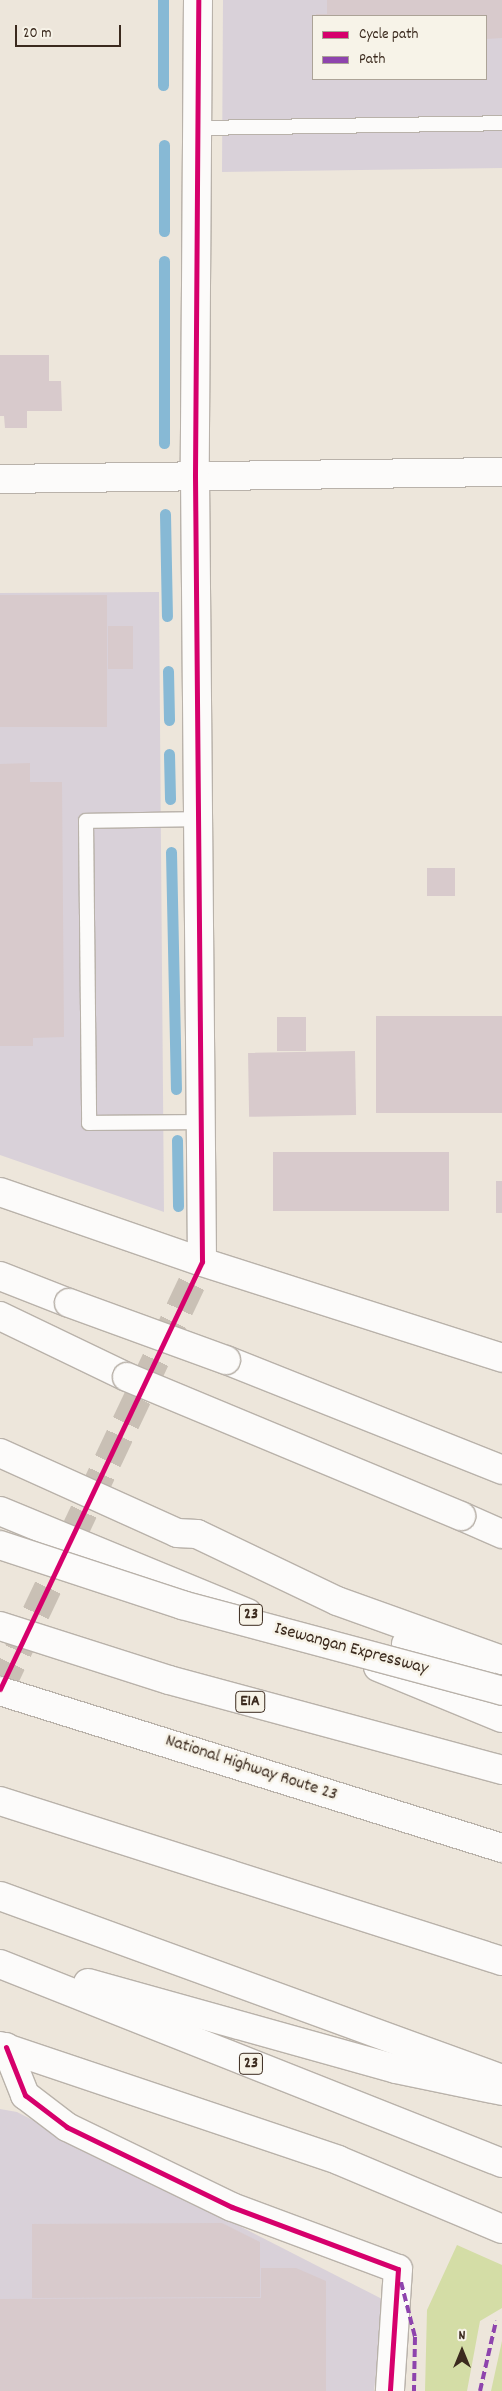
<!DOCTYPE html>
<style>
body{margin:0}
#map{position:relative;width:502px;height:2391px;overflow:hidden;background:#ede6db;font-family:Dekko,sans-serif}
div>[style]{position:absolute}
.industrial>*{inset:0;background:#d9d1d9}
.green>*{inset:0;background:#d4dda6}
.stream>*{height:11px;margin:-5.5px;padding:0 5.5px;transform-origin:5.5px;border-radius:5.5px;background:#87b9d5}
.building>*{inset:0;background:#d8cacc;transform-origin:0 0}
.tertiary-tunnel>*{height:28px;margin-top:-14px;transform-origin:0;background:repeating-linear-gradient(90deg,#c9c0b5 0 28px,transparent 0 42px)}
.roads{filter:drop-shadow(1px 0 #b9b2aa) drop-shadow(-1px 0 #b9b2aa) drop-shadow(0 1px #b9b2aa) drop-shadow(0 -1px #b9b2aa)}
.service>*{height:14px;margin:-7px;padding:0 7px;transform-origin:7px;border-radius:7px;background:#fcfbfa}
.minor>*{height:28px;margin:-14px;padding:0 14px;transform-origin:14px;border-radius:14px;background:#fcfbfa}
.tertiary>*{height:28px;margin:-14px;padding:0 14px;transform-origin:14px;border-radius:14px;background:#fcfbfa}
.trunk>*{height:28px;margin:-14px;padding:0 14px;transform-origin:14px;border-radius:14px;background:#fcfbfa}
.motorway>*{height:28px;margin:-14px;padding:0 14px;transform-origin:14px;border-radius:14px;background:#fcfbfa}
.bridges{filter:drop-shadow(1px 0 #b9b2aa) drop-shadow(-1px 0 #b9b2aa) drop-shadow(0 1px #b9b2aa) drop-shadow(0 -1px #b9b2aa)}
.motorway-bridge>*{height:28px;margin:-14px;padding:0 14px;transform-origin:14px;border-radius:14px;background:#fcfbfa}
.quiet>*{height:4px;margin-top:-2px;transform-origin:0;background:repeating-linear-gradient(90deg,#8e44ad 0 8px,transparent 0 12px)}
.cycleway>*{height:5px;margin:-2.5px;padding:0 2.5px;transform-origin:2.5px;border-radius:2.5px;background:#d6006c}
span{translate:-50% -50%;white-space:nowrap;text-align:center;line-height:1.15;-webkit-text-stroke:5px #f7f3e8;paint-order:stroke}
.shield-label span{padding:1px 4px;background:#f7f3e8;border:1px solid;border-radius:4px;-webkit-text-stroke-width:0}
.shield-label{font-size:16px;color:#3b2a1e;font-weight:700}
.street-label{font-size:18px;color:#3b2a1e}
.legend{position:absolute;left:312px;top:15px;width:175px;height:65px;box-sizing:border-box;background:#f7f3e8;border:1px solid #aca397;margin:0;padding:6px 9px;list-style:none;font-size:15px;color:#3b2a1e}
.legend li{display:flex;align-items:center;gap:10px;height:25px}
.legend b{width:25px;border:1px solid #aca397}
.north{position:absolute;left:437px;top:2326px;width:50px;height:50px;-webkit-text-stroke:4px #f7f3e8;paint-order:stroke;rotate:0deg;font-size:14px;font-weight:700;line-height:20px;text-align:center;color:#3b2a1e}
.north::after{content:'';display:block;margin:auto;width:18px;height:22px;background:#3b2a1e;clip-path:polygon(50% 0,100% 100%,50% 72%,0 100%)}
.scale{position:absolute;left:15px;top:25px;width:106px;height:22px;box-sizing:border-box;border:2px solid #3b2a1e;border-top:0;padding-left:6px;font-size:15px;line-height:18px;white-space:nowrap;color:#3b2a1e;-webkit-text-stroke:4px #f7f3e8;paint-order:stroke}
</style>
<div id="map">
<div class="industrial">
<div style="clip-path:polygon(evenodd,223px 0,502px 0,502px 168px,222px 172px,223px 0,313px 16px,486px 16px,486px 79px,313px 79px,313px 16px)"></div>
<div style="clip-path:polygon(159px 592px,161px 849px,164px 1212px,0 1155px,0 593px)"></div>
<div style="clip-path:polygon(0 2109px,17px 2112px,384px 2300px,374px 2391px,0 2391px)"></div>
</div>
<div class="green">
<div style="clip-path:polygon(457px 2245px,502px 2265px,502px 2308px,480px 2321px,467px 2391px,425px 2391px,427px 2310px)"></div>
<div style="clip-path:polygon(502px 2341px,502px 2391px,491px 2391px)"></div>
</div>
<div class="stream">
<div style="left:163px;top:0;width:85px;rotate:90deg"></div>
<div style="left:164px;top:145px;width:86px;rotate:90deg"></div>
<div style="left:164px;top:261px;width:182px;rotate:90deg"></div>
<div style="left:165px;top:514px;width:102px;rotate:88.9deg"></div>
<div style="left:168px;top:671px;width:49px;rotate:88.8deg"></div>
<div style="left:169px;top:754px;width:45px;rotate:88.7deg"></div>
<div style="left:171px;top:852px;width:237px;rotate:88.8deg"></div>
<div style="left:177px;top:1140px;width:66px;rotate:89.1deg"></div>
</div>
<div class="building">
<div style="clip-path:polygon(327px 0,502px 0,502px 38px,486px 39px,486px 16px,316px 16px,316px 14px,327px 14px)"></div>
<div style="clip-path:polygon(0 355px,49px 355px,49px 381px,61px 381px,62px 411px,27px 411px,27px 428px,5px 428px,4px 416px,0 416px)"></div>
<div style="left:107px;top:595px;width:132px;height:107px;rotate:90deg"></div>
<div style="left:108px;top:626px;width:25px;height:43px"></div>
<div style="clip-path:polygon(30px 763px,30px 782px,62px 782px,64px 1037px,33px 1038px,33px 1046px,0 1046px,0 764px)"></div>
<div style="left:427px;top:868px;width:28px;height:28px"></div>
<div style="left:502px;top:1016px;width:97px;height:126px;rotate:90deg"></div>
<div style="left:277px;top:1017px;width:29px;height:34px"></div>
<div style="left:355px;top:1051px;width:64px;height:107px;rotate:89deg"></div>
<div style="left:449px;top:1152px;width:59px;height:176px;rotate:90deg"></div>
<div style="left:496px;top:1181px;width:6px;height:32px"></div>
<div style="clip-path:polygon(222px 2223px,260px 2242px,260px 2297px,32px 2298px,32px 2224px)"></div>
<div style="clip-path:polygon(261px 2268px,296px 2268px,326px 2281px,326px 2391px,0 2391px,0 2299px,261px 2298px)"></div>
</div>
<div class="tertiary-tunnel">
<div style="left:0;top:1689px;width:472px;rotate:-64.7deg"></div>
</div>
<div class="roads">
<div class="service">
<div style="left:197px;top:128px;width:305px;rotate:-0.9deg"></div>
<div style="left:198px;top:819px;width:112px;rotate:179deg"></div>
<div style="left:86px;top:821px;width:302px;rotate:89.4deg"></div>
<div style="left:89px;top:1123px;width:111px;rotate:-0.5deg"></div>
</div>
<div class="minor">
<div style="left:0;top:479px;width:502px;rotate:-0.8deg"></div>
<div style="left:0;top:1192px;width:214px;rotate:19.1deg"></div>
<div style="left:202px;top:1262px;width:315px;rotate:17.7deg"></div>
<div style="left:0;top:2046px;width:357px;rotate:18.6deg"></div>
<div style="left:338px;top:2160px;width:178px;rotate:22.8deg"></div>
<div style="left:6px;top:2047px;width:52px;rotate:68.4deg"></div>
<div style="left:25px;top:2095px;width:53px;rotate:37.3deg"></div>
<div style="left:67px;top:2127px;width:183px;rotate:25.9deg"></div>
<div style="left:232px;top:2207px;width:177px;rotate:20.5deg"></div>
<div style="left:398px;top:2269px;width:122px;rotate:93.8deg"></div>
</div>
<div class="tertiary">
<div style="left:198px;top:0;width:475px;rotate:90.4deg"></div>
<div style="left:195px;top:475px;width:787px;rotate:89.49deg"></div>
</div>
<div class="trunk">
<div style="left:0;top:1453px;width:194px;rotate:24.3deg"></div>
<div style="left:177px;top:1533px;width:20px;rotate:3deg"></div>
<div style="left:197px;top:1534px;width:155px;rotate:25.6deg"></div>
<div style="left:337px;top:1601px;width:175px;rotate:19.7deg"></div>
<div style="left:0;top:1511px;width:268px;rotate:22.4deg"></div>
<div style="left:406px;top:1644px;width:82px;rotate:23.1deg"></div>
<div style="left:378px;top:1667px;width:134px;rotate:22.4deg"></div>
<div style="left:0;top:1691px;width:526px;rotate:17.37deg"></div>
<div style="left:0;top:1964px;width:540px;rotate:21.62deg"></div>
<div style="left:88px;top:1983px;width:320px;rotate:15.6deg"></div>
<div style="left:396px;top:2069px;width:108px;rotate:11.7deg"></div>
</div>
<div class="motorway">
<div style="left:0;top:1276px;width:74px;rotate:21.4deg"></div>
<div style="left:0;top:1316px;width:141px;rotate:25.7deg"></div>
<div style="left:226px;top:1360px;width:297px;rotate:21.7deg"></div>
<div style="left:461px;top:1516px;width:45px;rotate:23.7deg"></div>
<div style="left:0;top:1801px;width:527px;rotate:17.68deg"></div>
<div style="left:0;top:1896px;width:534px;rotate:20.03deg"></div>
</div>
</div>
<div class="bridges">
<div class="motorway-bridge">
<div style="left:69px;top:1303px;width:167px;rotate:20deg"></div>
<div style="left:127px;top:1377px;width:362px;rotate:22.6deg"></div>
<div style="left:0;top:1545px;width:192px;rotate:18.2deg"></div>
<div style="left:182px;top:1605px;width:331px;rotate:15deg"></div>
<div style="left:0;top:1626px;width:177px;rotate:17.7deg"></div>
<div style="left:169px;top:1680px;width:345px;rotate:15.1deg"></div>
</div>
</div>
<div class="quiet">
<div style="left:401px;top:2282px;width:57px;rotate:75.7deg"></div>
<div style="left:415px;top:2337px;width:54px;rotate:91.1deg"></div>
<div style="left:480px;top:2391px;width:72px;rotate:-77.1deg"></div>
</div>
<div class="cycleway">
<div style="left:0;top:1689px;width:472px;rotate:-64.7deg"></div>
<div style="left:202px;top:1262px;width:787px;rotate:-90.51deg"></div>
<div style="left:195px;top:475px;width:475px;rotate:-89.6deg"></div>
<div style="left:6px;top:2047px;width:52px;rotate:68.4deg"></div>
<div style="left:25px;top:2095px;width:53px;rotate:37.3deg"></div>
<div style="left:67px;top:2127px;width:183px;rotate:25.9deg"></div>
<div style="left:232px;top:2207px;width:177px;rotate:20.5deg"></div>
<div style="left:398px;top:2269px;width:122px;rotate:93.8deg"></div>
</div>
<div class="shield-label">
<span style="left:251px;top:1615px">23</span>
<span style="left:250px;top:1702px">E1A</span>
<span style="left:251px;top:2064px">23</span>
</div>
<div class="street-label">
<span style="left:351px;top:1650px;rotate:15deg">Isewangan Expressway</span>
<span style="left:251px;top:1769px;rotate:18deg">National Highway Route 23</span>
</div>
<ul class="legend">
<li><b style="height:6px;background:#d6006c"></b>Cycle path</li>
<li><b style="height:6px;background:#8e44ad"></b>Path</li>
</ul>
<div class="north">N</div>
<div class="scale">20 m</div>
</div>
